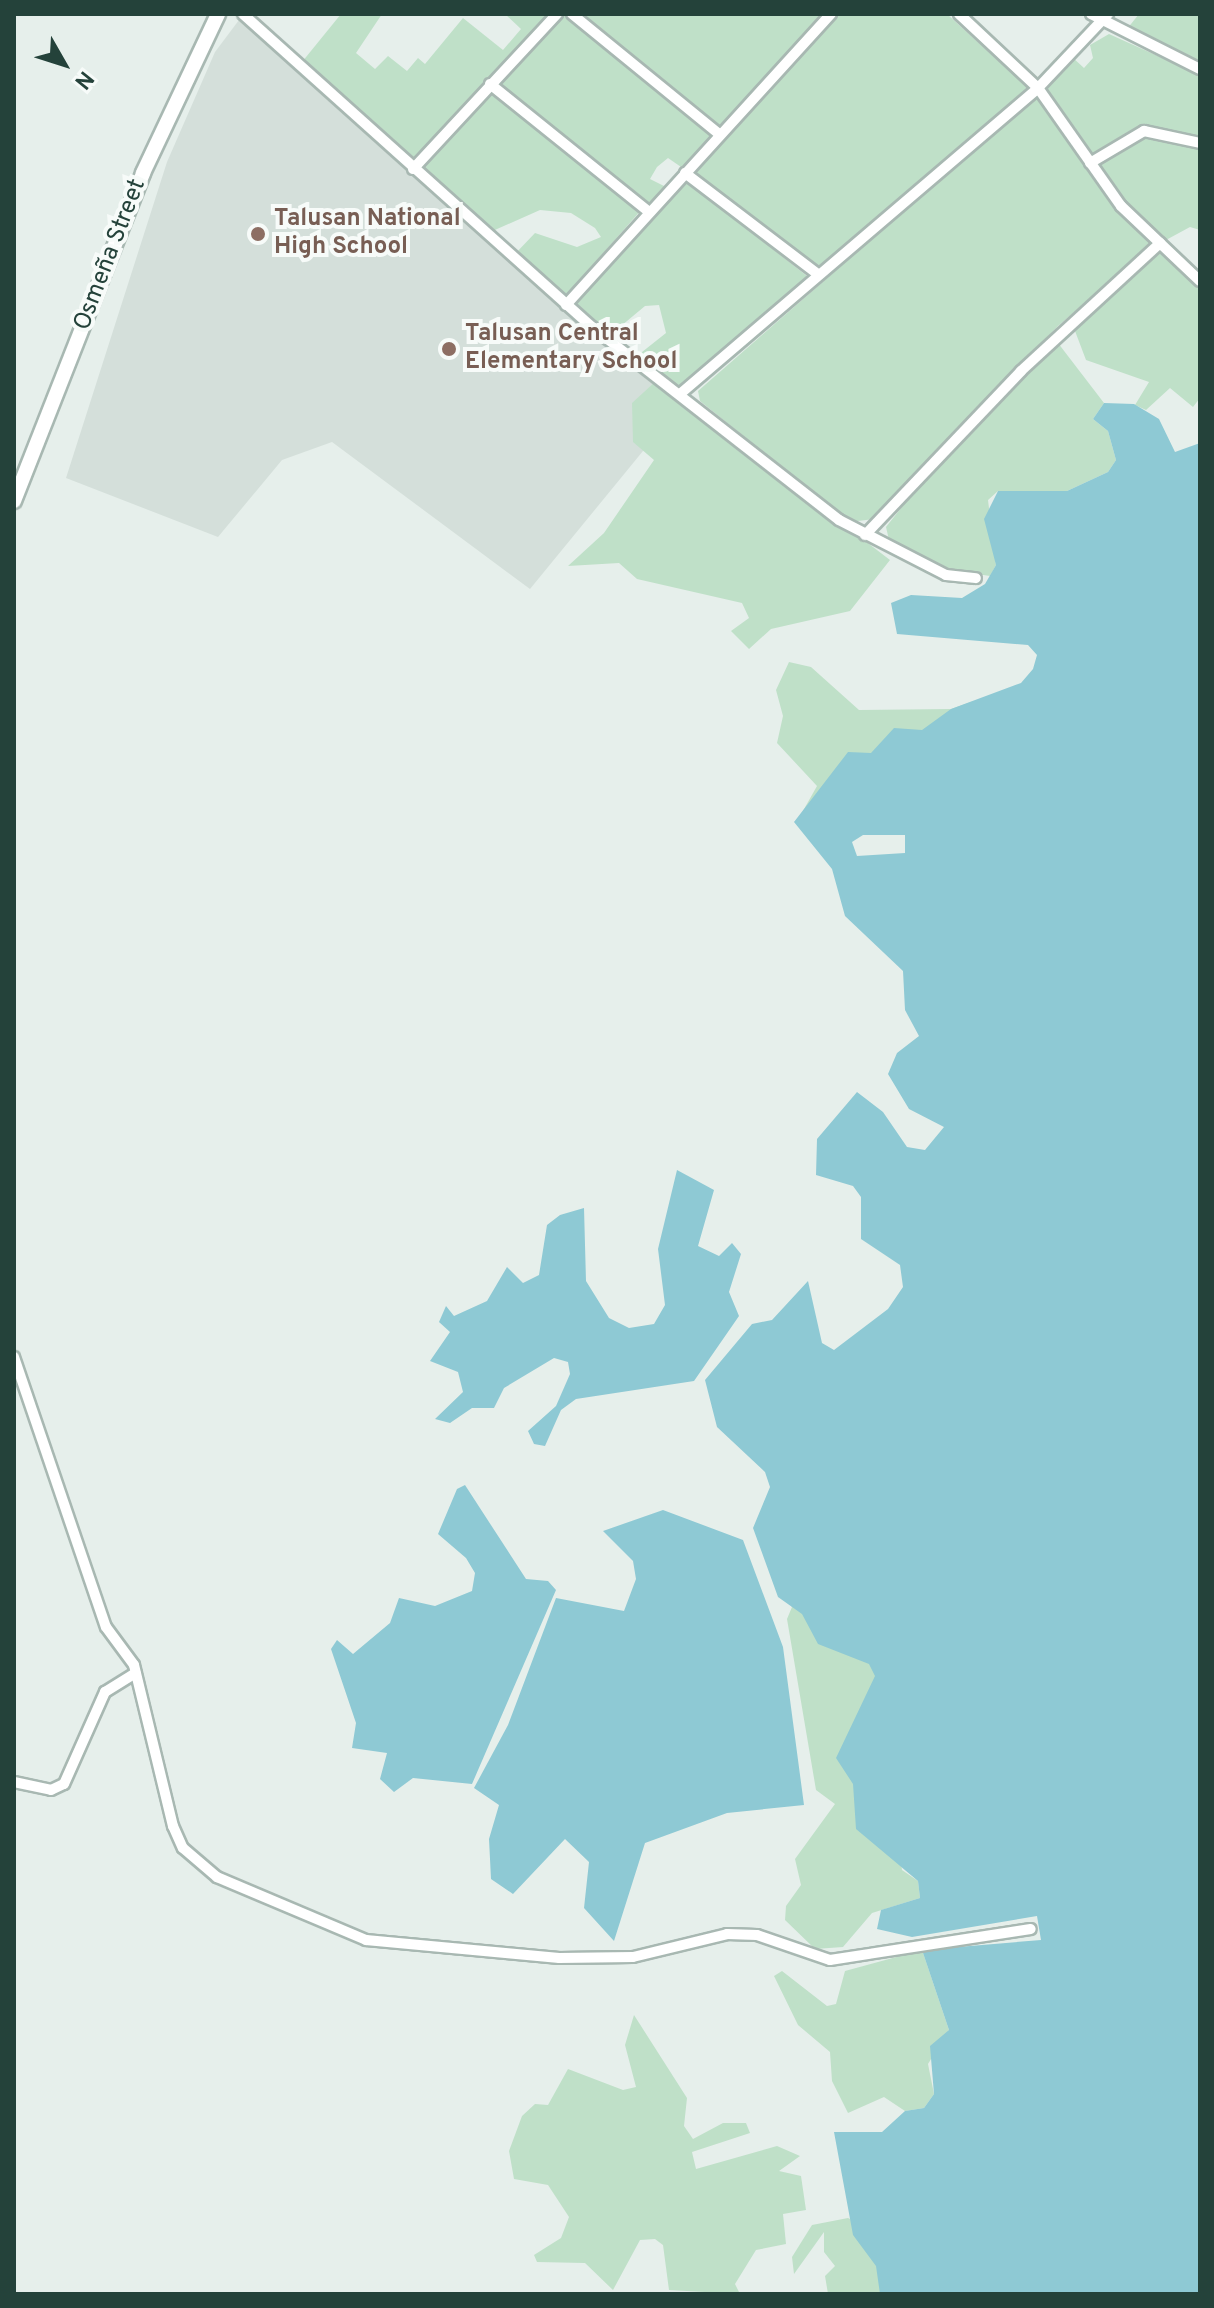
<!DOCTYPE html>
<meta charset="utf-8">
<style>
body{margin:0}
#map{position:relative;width:1214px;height:2308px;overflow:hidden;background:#e6efeb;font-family:Overpass,sans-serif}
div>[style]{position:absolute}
.built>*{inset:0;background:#d4dfda}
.green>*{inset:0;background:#bfe0c8}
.water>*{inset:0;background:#8ec9d4}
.pier>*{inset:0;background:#e6efeb}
.roads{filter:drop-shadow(2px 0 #a8b8b2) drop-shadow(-2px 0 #a8b8b2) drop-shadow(0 2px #a8b8b2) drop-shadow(0 -2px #a8b8b2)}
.minor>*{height:10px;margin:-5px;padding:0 5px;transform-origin:5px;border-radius:5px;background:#fff}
.secondary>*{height:14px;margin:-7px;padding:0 7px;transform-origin:7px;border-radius:7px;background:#fff}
.dots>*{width:22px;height:22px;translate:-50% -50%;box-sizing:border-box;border:4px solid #f7fbf9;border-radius:50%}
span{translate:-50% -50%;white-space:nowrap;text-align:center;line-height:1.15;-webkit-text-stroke:8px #f7fbf9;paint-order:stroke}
.education-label{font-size:24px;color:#785e54;font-weight:700}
.left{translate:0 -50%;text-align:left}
.street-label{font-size:24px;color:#24423a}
.frame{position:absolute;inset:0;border:16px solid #24423a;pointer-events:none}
.north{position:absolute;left:24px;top:24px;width:80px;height:80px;-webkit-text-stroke:6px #f7fbf9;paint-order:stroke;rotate:129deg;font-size:22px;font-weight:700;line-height:32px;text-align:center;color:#24423a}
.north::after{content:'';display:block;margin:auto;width:28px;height:36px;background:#24423a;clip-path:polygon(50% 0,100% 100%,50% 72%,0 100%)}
</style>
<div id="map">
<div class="built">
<div style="clip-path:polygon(239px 20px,679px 407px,530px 589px,332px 442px,282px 460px,218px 537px,66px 478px,167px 162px,215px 52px)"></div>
</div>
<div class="green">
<div style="clip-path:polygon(341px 14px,382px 14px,356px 53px,375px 69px,388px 56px,407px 71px,418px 58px,425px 64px,463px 18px,503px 50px,521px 29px,505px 14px,550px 14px,413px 162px,302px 62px)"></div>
<div style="clip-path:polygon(563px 14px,715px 134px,684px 169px,668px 158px,657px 167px,650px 179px,668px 188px,650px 206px,495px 82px)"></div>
<div style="clip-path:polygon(576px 14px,823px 14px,719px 129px)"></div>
<div style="clip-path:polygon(836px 14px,947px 14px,1028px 88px,818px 270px,691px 173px)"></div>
<div style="clip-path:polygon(1139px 14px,1200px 14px,1200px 66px,1127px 29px)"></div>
<div style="clip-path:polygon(1109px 34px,1200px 75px,1200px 230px,1190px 227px,1166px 240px,1125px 205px,1044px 88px,1072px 57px,1084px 68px,1093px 58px,1090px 45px)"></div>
<div style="clip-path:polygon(490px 92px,642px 209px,564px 298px,514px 255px,535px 233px,577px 247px,601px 237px,595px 228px,571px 213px,540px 210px,488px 233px,419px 167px)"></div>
<div style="clip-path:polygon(1038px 94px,1084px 164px,1154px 243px,1058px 326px,874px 519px,850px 522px,700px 401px,698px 391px)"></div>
<div style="clip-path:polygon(685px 180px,807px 276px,680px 389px,637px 356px,666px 333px,659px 305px,645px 306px,609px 336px,574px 306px)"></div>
<div style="clip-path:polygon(1159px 249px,1200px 287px,1200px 398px,1193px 407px,1170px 388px,1146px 410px,1135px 405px,1149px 382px,1086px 360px,1075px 331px)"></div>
<div style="clip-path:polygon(1058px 343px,1104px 403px,1093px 419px,1108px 431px,1116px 460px,1108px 472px,1067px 491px,998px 491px,988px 500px,996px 565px,990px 576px,951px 570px,889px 540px,886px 527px,933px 468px)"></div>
<div style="clip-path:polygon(656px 381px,890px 560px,850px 611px,771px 629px,749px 649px,731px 631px,749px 618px,742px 603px,637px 579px,619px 563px,568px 566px,604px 533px,654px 460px,633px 442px,632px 403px)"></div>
<div style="clip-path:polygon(789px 662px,811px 667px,859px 710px,951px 709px,974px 701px,996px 717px,898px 736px,799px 818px,817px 786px,777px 743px,783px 716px,776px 690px)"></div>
<div style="clip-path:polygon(855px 1475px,902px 1870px,918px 1881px,920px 1898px,872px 1913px,843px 1947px,815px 1949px,785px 1920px,786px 1906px,801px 1885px,795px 1859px,835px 1804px,816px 1790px,787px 1619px,792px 1607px,775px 1586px,785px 1591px)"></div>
<div style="clip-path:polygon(922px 1950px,949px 2030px,928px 2064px,934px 2094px,924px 2108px,905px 2111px,884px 2097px,848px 2113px,832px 2081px,830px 2052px,798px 2025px,774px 1976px,782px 1971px,827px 2006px,836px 2004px,845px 1971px)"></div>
<div style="clip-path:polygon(634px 2015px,687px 2098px,684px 2126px,693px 2139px,723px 2123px,746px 2123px,750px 2133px,692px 2152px,696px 2169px,777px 2146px,800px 2156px,779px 2171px,801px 2176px,806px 2210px,783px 2214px,786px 2244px,756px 2250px,735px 2284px,740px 2294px,669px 2290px,663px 2245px,655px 2239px,640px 2240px,613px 2290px,585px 2263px,537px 2262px,534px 2255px,561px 2238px,569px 2217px,548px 2185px,514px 2179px,509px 2151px,522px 2116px,535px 2104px,548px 2105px,568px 2069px,623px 2090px,636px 2087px,625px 2045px)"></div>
<div style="clip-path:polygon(848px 2218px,1000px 2294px,828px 2294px,825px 2276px,835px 2266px,824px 2252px,824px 2232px,794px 2274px,792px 2257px,812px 2225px)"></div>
</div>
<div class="water">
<div style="clip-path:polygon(1104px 403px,1134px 404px,1159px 419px,1175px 452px,1200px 443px,1200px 2294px,880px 2294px,876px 2266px,853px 2235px,834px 2132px,882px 2132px,905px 2111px,924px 2108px,934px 2094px,930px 2046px,949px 2030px,922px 1950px,1041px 1940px,1037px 1916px,912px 1937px,877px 1929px,881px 1910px,920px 1898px,918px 1881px,856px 1829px,853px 1784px,836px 1758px,875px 1676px,869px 1664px,818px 1644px,802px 1614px,778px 1597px,753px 1528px,770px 1487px,765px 1472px,717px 1427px,705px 1380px,752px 1324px,772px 1320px,808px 1281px,822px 1343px,834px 1350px,888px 1309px,903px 1287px,900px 1265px,861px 1239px,861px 1197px,853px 1186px,816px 1175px,817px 1139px,857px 1092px,883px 1112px,907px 1147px,925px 1150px,944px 1127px,909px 1109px,888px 1074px,897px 1053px,919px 1036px,905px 1010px,903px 971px,845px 916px,832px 869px,794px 822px,848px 752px,871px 753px,894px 728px,922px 730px,951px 709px,1021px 683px,1033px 669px,1037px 655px,1028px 645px,897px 634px,891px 603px,911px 595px,962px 598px,985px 584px,996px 565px,984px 519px,998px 491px,1067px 491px,1108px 472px,1116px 460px,1108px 431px,1093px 419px)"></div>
<div style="clip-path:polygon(677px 1170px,714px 1190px,698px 1246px,719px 1256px,732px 1243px,741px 1254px,729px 1292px,739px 1316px,694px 1381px,576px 1399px,561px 1410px,545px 1446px,534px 1444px,528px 1431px,556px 1406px,570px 1374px,568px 1362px,554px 1358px,504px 1388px,494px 1408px,472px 1408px,450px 1423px,435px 1419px,463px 1392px,458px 1372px,430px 1361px,450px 1332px,439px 1322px,446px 1306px,454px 1316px,487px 1301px,507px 1267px,523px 1283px,539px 1275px,547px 1225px,560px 1215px,584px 1208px,586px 1281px,609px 1318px,629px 1328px,654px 1324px,665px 1305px,658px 1249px)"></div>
<div style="clip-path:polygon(465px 1485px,526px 1579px,548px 1581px,556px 1590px,472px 1784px,413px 1778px,394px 1792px,380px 1779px,387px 1753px,352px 1748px,356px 1723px,331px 1649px,337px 1640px,353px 1654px,390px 1623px,399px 1598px,435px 1606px,472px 1591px,475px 1573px,466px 1558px,438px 1534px,457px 1489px)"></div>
<div style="clip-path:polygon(663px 1510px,743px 1540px,783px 1647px,804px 1805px,727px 1813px,645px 1843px,614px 1941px,584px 1908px,589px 1862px,565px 1839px,513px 1894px,491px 1879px,489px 1839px,499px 1805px,474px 1788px,508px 1725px,556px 1598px,624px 1611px,636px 1579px,633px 1561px,603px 1531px)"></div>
</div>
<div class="pier">
<div style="clip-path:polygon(863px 835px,905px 835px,905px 853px,857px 856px,852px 842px)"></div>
</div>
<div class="roads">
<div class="minor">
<div style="left:243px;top:14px;width:469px;rotate:41.9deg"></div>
<div style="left:592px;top:327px;width:313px;rotate:38deg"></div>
<div style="left:839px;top:520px;width:120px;rotate:27.2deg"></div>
<div style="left:946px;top:575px;width:30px;rotate:6deg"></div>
<div style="left:572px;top:14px;width:190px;rotate:39.2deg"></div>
<div style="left:959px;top:14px;width:108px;rotate:43.1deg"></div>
<div style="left:1038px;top:88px;width:144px;rotate:54.9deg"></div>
<div style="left:1121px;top:206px;width:109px;rotate:43.5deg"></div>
<div style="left:1091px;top:14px;width:122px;rotate:26.8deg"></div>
<div style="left:490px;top:84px;width:204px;rotate:38.8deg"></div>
<div style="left:1090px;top:163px;width:63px;rotate:-30.7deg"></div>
<div style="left:1144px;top:131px;width:57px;rotate:12.1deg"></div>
<div style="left:413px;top:169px;width:212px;rotate:-47.1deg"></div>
<div style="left:685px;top:173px;width:168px;rotate:37.3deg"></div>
<div style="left:566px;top:305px;width:394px;rotate:-47.7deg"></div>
<div style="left:680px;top:394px;width:471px;rotate:-40.5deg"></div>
<div style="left:1038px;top:88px;width:102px;rotate:-46.6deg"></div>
<div style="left:865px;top:535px;width:226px;rotate:-46.4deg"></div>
<div style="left:1021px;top:371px;width:189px;rotate:-42.6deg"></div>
<div style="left:14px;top:1357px;width:285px;rotate:71.2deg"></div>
<div style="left:106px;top:1627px;width:47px;rotate:53.6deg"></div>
<div style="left:134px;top:1665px;width:166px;rotate:76.4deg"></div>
<div style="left:173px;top:1826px;width:24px;rotate:66deg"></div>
<div style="left:183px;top:1848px;width:45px;rotate:40.5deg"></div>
<div style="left:217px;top:1877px;width:162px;rotate:22.9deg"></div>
<div style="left:366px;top:1940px;width:194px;rotate:5.3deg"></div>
<div style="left:559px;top:1958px;width:74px;rotate:-0.8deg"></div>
<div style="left:633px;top:1957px;width:97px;rotate:-13.7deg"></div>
<div style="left:727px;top:1934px;width:30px;rotate:2deg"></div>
<div style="left:757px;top:1935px;width:77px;rotate:18.9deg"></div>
<div style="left:830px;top:1960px;width:203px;rotate:-8.8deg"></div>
<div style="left:14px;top:1782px;width:38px;rotate:12deg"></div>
<div style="left:51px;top:1790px;width:14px;rotate:-25deg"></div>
<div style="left:64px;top:1784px;width:101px;rotate:-66deg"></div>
<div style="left:105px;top:1692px;width:36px;rotate:-32deg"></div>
</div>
<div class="secondary">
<div style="left:14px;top:501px;width:352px;rotate:-68.5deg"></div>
<div style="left:143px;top:173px;width:176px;rotate:-64.7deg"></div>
</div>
</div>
<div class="dots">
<div style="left:258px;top:234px;background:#8d6e63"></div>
<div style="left:449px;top:349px;background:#8d6e63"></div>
</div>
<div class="education-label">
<span class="left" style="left:274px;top:234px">Talusan National<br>High School</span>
<span class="left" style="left:465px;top:349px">Talusan Central<br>Elementary School</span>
</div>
<div class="street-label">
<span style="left:111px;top:255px;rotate:-69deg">Osmeña Street</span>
</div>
<div class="frame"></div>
<div class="north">N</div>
</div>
